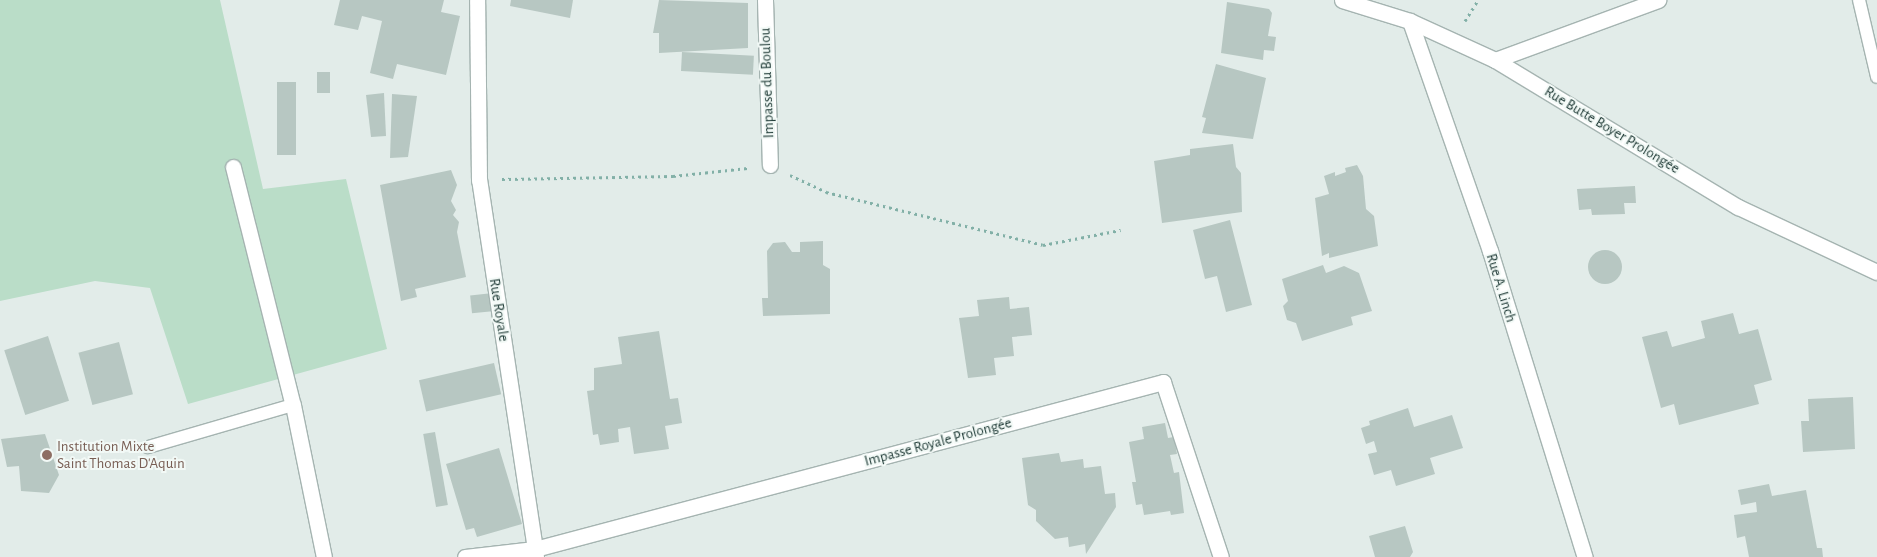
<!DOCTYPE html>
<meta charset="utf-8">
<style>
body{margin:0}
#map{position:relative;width:1877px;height:557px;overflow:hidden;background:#e2ece9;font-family:"Alegreya Sans",sans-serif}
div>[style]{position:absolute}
.green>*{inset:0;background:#baddc8}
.building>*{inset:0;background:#b7c7c2;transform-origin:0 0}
.round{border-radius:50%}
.path>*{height:3px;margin-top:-1.5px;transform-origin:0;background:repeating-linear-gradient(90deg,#82b0a7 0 2.5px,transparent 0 6.5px)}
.roads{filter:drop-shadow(1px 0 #a5b4b1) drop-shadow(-1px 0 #a5b4b1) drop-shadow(0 1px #a5b4b1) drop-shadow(0 -1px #a5b4b1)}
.service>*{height:12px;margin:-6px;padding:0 6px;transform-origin:6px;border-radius:6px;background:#fff}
.minor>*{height:15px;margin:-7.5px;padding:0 7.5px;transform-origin:7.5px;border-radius:7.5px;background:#fff}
.tertiary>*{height:15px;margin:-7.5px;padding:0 7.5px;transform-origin:7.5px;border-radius:7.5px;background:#fff}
.dots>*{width:14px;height:14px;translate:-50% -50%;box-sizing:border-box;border:2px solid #f2f9f6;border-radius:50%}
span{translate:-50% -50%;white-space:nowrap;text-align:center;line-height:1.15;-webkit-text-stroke:4px #f2f9f6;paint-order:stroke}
.street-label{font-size:15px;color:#223d39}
.education-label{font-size:15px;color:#785e54}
.left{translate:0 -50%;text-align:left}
</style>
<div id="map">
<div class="green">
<div style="clip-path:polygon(0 0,220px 0,263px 189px,346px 179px,387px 349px,188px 404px,150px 288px,95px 281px,0 301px)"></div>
</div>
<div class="building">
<div style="clip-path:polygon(340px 0,444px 0,441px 12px,460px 16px,446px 75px,397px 64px,393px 79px,370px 73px,382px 21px,362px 16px,358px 30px,334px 25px)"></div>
<div style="clip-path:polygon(511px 0,573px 0,570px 18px,510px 6px)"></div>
<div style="clip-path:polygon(659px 0,748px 3px,748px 48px,659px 53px,659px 33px,653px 33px)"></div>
<div style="clip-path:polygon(1227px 2px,1269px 9px,1272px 13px,1268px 36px,1276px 37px,1274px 51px,1264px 50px,1263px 60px,1221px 53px)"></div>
<div style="left:682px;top:52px;width:72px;height:19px;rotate:3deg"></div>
<div style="clip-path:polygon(1216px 64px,1266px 78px,1253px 139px,1202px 133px,1206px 118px,1202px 117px)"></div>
<div style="left:317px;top:72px;width:13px;height:21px"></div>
<div style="left:277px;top:82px;width:19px;height:73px"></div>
<div style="clip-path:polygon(384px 93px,386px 136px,371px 137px,366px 95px)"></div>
<div style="clip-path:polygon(392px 94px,417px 96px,408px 157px,390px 158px)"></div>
<div style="clip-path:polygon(1233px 144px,1236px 167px,1241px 173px,1242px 212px,1162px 223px,1154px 161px,1190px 155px,1190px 149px)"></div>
<div style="clip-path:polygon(1357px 165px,1363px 176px,1366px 209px,1374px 216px,1378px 246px,1329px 258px,1329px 253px,1322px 256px,1315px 198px,1329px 194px,1324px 176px,1335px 172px,1335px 176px,1346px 172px,1345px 168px)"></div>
<div style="clip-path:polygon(451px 170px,457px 185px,451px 201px,456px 210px,453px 215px,459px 222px,457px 232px,466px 277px,415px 289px,417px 297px,401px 301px,380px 185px)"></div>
<div style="clip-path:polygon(1635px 186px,1636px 203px,1624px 203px,1625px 214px,1592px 215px,1591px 209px,1579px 210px,1577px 189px)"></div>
<div style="clip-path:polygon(1230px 220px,1252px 305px,1226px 312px,1217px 276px,1205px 279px,1193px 230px)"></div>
<div style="clip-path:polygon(823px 241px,823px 265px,830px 269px,830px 314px,763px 316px,762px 298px,768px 298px,767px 251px,773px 243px,785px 242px,792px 252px,800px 252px,800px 242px)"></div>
<div class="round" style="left:1588px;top:250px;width:34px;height:34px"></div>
<div style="clip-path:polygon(1323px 265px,1326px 273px,1344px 266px,1359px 273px,1372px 311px,1351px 317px,1353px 325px,1302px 341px,1296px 323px,1287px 320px,1283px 306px,1288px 301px,1282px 279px)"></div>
<div style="left:493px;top:293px;width:18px;height:23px;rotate:84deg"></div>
<div style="clip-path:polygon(1009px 297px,1010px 309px,1029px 307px,1032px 335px,1012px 337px,1014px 356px,994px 358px,996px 375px,968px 378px,959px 318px,979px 316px,977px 300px)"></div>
<div style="clip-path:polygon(1733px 313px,1739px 334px,1758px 329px,1772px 380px,1754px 385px,1759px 404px,1679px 425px,1674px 404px,1661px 408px,1642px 337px,1667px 331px,1672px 347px,1705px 338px,1701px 321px)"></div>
<div style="clip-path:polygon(659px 331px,670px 399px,678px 398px,682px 423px,665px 426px,669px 449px,634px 454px,630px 427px,618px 429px,619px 442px,600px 445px,598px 434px,593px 435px,587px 391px,594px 390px,594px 368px,622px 364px,618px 337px)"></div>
<div style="left:48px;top:336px;width:68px;height:46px;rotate:72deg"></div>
<div style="left:119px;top:342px;width:54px;height:42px;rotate:75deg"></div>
<div style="left:494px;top:363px;width:32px;height:77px;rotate:77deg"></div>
<div style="clip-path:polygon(1853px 397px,1855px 449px,1803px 452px,1801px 421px,1809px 421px,1808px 399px)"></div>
<div style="clip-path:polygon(1408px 408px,1414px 427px,1452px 415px,1463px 448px,1430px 458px,1435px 474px,1396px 486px,1391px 470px,1374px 475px,1368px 454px,1377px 452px,1374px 441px,1366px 444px,1361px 428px,1370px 425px,1369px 421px)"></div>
<div style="clip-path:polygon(1165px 423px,1168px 438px,1174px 437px,1177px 454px,1170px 455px,1174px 473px,1179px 472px,1184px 513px,1171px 515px,1170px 511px,1144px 515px,1142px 504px,1136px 505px,1132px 482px,1136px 482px,1129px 442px,1144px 439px,1142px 427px)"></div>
<div style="left:435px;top:432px;width:74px;height:12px;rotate:80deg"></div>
<div style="clip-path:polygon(45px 434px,59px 475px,49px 493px,21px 491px,19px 466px,7px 467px,1px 439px)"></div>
<div style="clip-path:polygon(499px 448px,522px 524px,477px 537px,474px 528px,466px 530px,446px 464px)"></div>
<div style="clip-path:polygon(1059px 453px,1061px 462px,1083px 459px,1084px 468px,1101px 466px,1105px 494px,1115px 493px,1116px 507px,1086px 554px,1085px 544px,1069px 547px,1068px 537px,1055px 539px,1036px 521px,1036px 510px,1028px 505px,1022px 458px)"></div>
<div style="clip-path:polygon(1769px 484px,1772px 496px,1806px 490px,1817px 548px,1822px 548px,1823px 557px,1749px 557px,1745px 536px,1737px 538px,1734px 515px,1757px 512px,1756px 502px,1741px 505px,1738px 490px)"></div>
<div style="clip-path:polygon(1405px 526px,1413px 552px,1410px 557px,1375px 557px,1369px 536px)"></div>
</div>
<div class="path">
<div style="left:1465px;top:21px;width:25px;rotate:-58deg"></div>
<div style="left:790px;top:175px;width:40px;rotate:25deg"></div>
<div style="left:826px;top:192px;width:223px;rotate:13.7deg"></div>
<div style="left:1043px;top:245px;width:79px;rotate:-10.9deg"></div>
<div style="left:502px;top:179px;width:171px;rotate:-1deg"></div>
<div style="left:673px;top:176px;width:75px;rotate:-6.1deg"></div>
</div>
<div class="roads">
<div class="service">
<div style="left:1859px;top:0;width:79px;rotate:76.8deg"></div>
<div style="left:148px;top:447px;width:151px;rotate:-16.2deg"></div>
</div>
<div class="minor">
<div style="left:765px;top:0;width:165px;rotate:88.3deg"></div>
<div style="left:1410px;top:21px;width:244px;rotate:70.8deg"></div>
<div style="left:1490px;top:251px;width:320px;rotate:72.8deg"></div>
<div style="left:1495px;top:60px;width:174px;rotate:-20.2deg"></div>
<div style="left:233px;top:167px;width:245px;rotate:75.9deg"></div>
<div style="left:293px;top:405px;width:155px;rotate:78.5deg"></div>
<div style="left:465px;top:557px;width:70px;rotate:-6.5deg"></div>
<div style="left:535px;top:549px;width:373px;rotate:-98.6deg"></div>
<div style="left:479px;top:180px;width:180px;rotate:-90.6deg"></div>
<div style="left:536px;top:557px;width:8px;rotate:-97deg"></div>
<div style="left:535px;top:549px;width:650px;rotate:-14.89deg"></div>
<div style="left:1163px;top:382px;width:184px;rotate:71.7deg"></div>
</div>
<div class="tertiary">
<div style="left:1342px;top:0;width:71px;rotate:17.2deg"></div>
<div style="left:1410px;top:21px;width:94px;rotate:24.6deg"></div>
<div style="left:1495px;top:60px;width:284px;rotate:31.2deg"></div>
<div style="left:1738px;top:207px;width:153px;rotate:25.1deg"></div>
</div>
</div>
<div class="dots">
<div style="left:47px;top:455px;background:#8d6e63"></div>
</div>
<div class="street-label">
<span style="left:767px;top:83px;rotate:-92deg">Impasse du Boulou</span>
<span style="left:1612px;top:130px;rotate:31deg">Rue Butte Boyer Prolongée</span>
<span style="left:1501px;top:288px;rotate:73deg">Rue A. Linch</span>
<span style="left:499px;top:310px;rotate:81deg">Rue Royale</span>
<span style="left:938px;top:442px;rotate:-15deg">Impasse Royale Prolongée</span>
</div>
<div class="education-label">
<span class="left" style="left:57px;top:455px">Institution Mixte<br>Saint Thomas D'Aquin</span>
</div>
</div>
